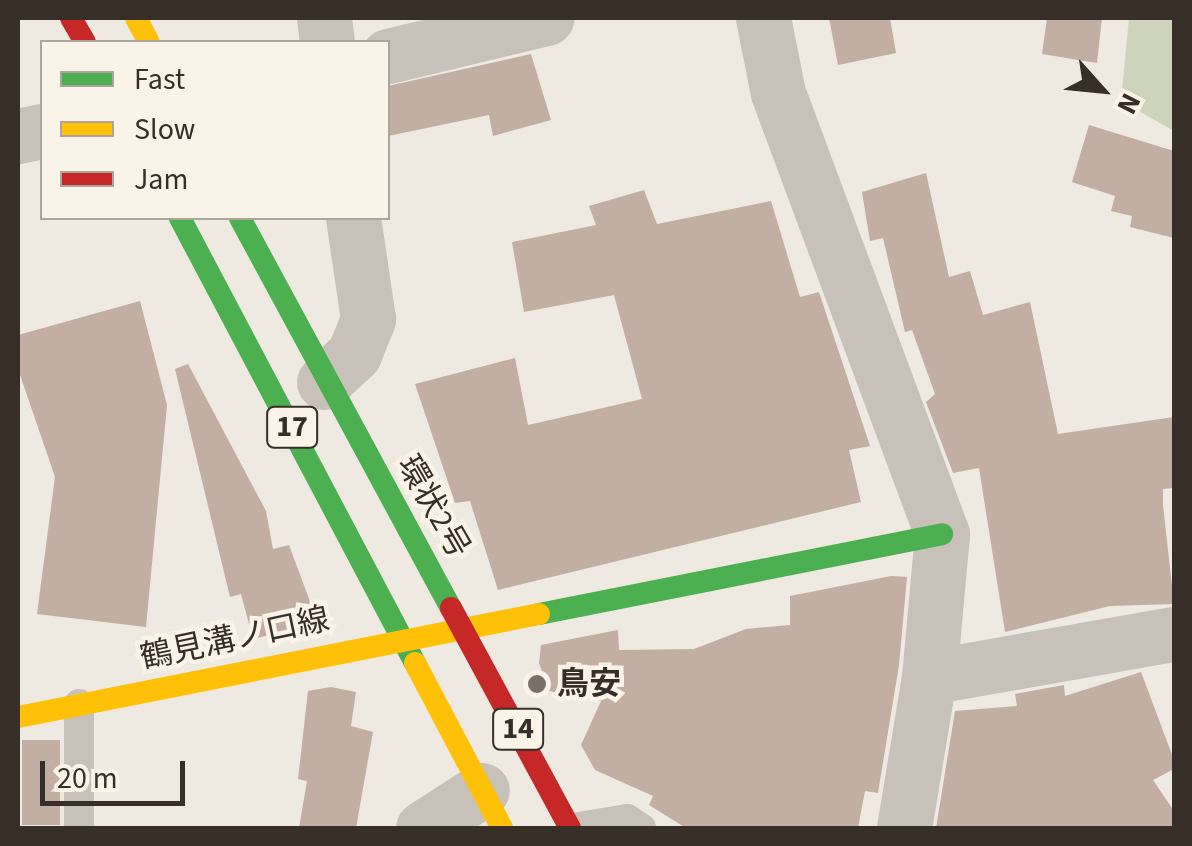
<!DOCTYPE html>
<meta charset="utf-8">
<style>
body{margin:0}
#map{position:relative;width:1192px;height:846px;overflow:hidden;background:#eee9e1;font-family:"Source Sans 3","Noto Sans JP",sans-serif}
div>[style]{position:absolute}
.green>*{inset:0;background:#cdd4ba}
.building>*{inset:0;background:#c2aea2;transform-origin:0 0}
.lane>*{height:30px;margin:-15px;padding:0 15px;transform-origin:15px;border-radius:15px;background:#c7c1ba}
.street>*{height:55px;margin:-27.5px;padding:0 27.5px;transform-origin:27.5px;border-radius:27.5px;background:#c7c1ba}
.fast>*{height:22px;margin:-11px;padding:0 11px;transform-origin:11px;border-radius:11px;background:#4caf50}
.slow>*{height:22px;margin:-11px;padding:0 11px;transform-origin:11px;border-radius:11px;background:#ffc107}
.jam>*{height:22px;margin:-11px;padding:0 11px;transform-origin:11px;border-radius:11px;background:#c62828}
.dots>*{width:28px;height:28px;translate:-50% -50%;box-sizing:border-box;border:5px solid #faf4e8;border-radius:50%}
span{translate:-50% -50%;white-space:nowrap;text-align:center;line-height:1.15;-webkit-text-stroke:9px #faf4e8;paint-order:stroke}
.shield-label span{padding:2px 8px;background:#faf4e8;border:2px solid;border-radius:8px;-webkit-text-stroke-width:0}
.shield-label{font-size:30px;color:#382e28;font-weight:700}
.street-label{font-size:32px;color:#382e28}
.poi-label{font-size:32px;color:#382e28;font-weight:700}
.left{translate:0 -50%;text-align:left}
.frame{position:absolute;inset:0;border:20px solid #382e28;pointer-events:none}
.legend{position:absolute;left:40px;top:40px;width:350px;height:180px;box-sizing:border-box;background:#faf4e8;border:2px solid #aca59b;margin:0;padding:12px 18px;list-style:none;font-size:30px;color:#382e28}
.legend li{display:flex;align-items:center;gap:20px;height:50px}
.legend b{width:50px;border:2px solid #aca59b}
.north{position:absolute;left:1052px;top:40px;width:100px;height:100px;-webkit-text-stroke:8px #faf4e8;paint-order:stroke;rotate:117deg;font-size:28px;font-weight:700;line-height:40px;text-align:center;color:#382e28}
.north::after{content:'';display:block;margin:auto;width:35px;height:45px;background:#382e28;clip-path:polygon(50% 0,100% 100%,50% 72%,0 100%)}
.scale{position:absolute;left:40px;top:761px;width:145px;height:45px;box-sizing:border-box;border:5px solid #382e28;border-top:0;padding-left:12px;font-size:30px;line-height:35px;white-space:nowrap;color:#382e28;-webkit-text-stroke:8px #faf4e8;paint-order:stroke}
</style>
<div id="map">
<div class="green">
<div style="clip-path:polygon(1129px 18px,1174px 18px,1174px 131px,1121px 101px)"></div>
</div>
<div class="building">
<div style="clip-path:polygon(829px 18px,890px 18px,896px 53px,838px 65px)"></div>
<div style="clip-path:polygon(1047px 18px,1102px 18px,1097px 63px,1042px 54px)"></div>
<div style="clip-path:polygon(531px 54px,551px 120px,493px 136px,489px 115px,388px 136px,388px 86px)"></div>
<div style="clip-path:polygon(1089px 125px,1174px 151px,1174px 238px,1130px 227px,1132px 216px,1111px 211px,1115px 196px,1072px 182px)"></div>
<div style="clip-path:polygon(926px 173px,949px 277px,970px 271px,983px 315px,1030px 302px,1058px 434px,1174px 417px,1174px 488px,1163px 489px,1163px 505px,1174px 604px,1110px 606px,1005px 632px,979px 468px,953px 473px,926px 402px,935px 394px,912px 330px,905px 332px,883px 238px,870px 241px,862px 192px)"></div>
<div style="clip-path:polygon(644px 190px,657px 224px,771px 201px,800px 297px,819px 292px,870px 446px,849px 450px,861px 502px,498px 590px,470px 501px,455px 503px,415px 384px,515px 358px,528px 425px,642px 399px,614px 295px,524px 312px,512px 242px,596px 225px,589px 206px)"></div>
<div style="clip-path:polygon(140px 301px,167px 405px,146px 627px,37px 614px,55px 477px,18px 369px,18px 335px)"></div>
<div style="clip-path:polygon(188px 364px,266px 511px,273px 549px,289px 545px,318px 623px,253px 639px,241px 594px,230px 597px,175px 369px)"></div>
<div style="clip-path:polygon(891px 576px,907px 577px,899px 665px,878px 793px,865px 791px,858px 828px,686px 828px,649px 805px,653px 796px,595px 770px,581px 745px,601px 701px,549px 691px,539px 663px,541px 645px,618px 630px,619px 650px,694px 649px,746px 629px,790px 625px,790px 596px)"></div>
<div style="clip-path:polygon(1141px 672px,1174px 760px,1174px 769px,1153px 780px,1174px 811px,1174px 828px,936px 828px,955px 711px,1017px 706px,1015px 694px,1064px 685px,1065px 696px)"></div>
<div style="clip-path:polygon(331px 687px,356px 692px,351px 726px,373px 732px,356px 828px,299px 828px,307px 781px,298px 779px,308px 691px)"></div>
<div style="left:60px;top:740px;width:85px;height:38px;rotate:90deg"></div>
</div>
<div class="lane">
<div style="left:79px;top:704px;width:124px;rotate:90deg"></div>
<div style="left:573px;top:828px;width:55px;rotate:-9.5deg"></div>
<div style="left:627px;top:819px;width:17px;rotate:33deg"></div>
</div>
<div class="street">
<div style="left:324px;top:18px;width:24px;rotate:83deg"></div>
<div style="left:763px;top:18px;width:76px;rotate:78.7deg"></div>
<div style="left:778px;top:93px;width:471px;rotate:69.6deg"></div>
<div style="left:942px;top:534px;width:144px;rotate:95.2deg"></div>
<div style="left:929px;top:677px;width:153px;rotate:99.4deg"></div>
<div style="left:388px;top:56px;width:163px;rotate:-13.5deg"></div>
<div style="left:18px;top:136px;width:25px;rotate:-12deg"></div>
<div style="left:324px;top:382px;width:41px;rotate:-43deg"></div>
<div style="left:354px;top:354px;width:38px;rotate:-68deg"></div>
<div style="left:368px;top:319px;width:102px;rotate:-98.4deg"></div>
<div style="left:929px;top:677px;width:249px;rotate:-10deg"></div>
<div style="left:423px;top:828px;width:70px;rotate:-32.8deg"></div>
</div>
<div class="fast">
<div style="left:180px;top:218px;width:503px;rotate:62.16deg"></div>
<div style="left:240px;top:218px;width:443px;rotate:61.6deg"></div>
<div style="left:539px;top:614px;width:411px;rotate:-11.2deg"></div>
</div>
<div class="slow">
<div style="left:136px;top:18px;width:27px;rotate:62deg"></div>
<div style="left:415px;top:663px;width:187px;rotate:62.2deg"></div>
<div style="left:18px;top:717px;width:531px;rotate:-11.18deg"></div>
</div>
<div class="jam">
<div style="left:71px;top:18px;width:28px;rotate:60deg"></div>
<div style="left:451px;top:608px;width:250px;rotate:61.6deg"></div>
</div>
<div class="dots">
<div style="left:537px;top:684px;background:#786f69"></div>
</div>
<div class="shield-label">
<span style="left:292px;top:427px">17</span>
<span style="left:518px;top:729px">14</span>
</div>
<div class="street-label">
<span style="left:433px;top:507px;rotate:60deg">環状2号</span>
<span style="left:235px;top:639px;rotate:-12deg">鶴見溝ノ口線</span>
</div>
<div class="poi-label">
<span class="left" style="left:557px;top:684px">鳥安</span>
</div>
<div class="frame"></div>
<ul class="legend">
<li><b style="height:12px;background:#4caf50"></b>Fast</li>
<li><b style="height:12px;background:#ffc107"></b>Slow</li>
<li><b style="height:12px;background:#c62828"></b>Jam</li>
</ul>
<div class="north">N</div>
<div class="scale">20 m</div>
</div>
